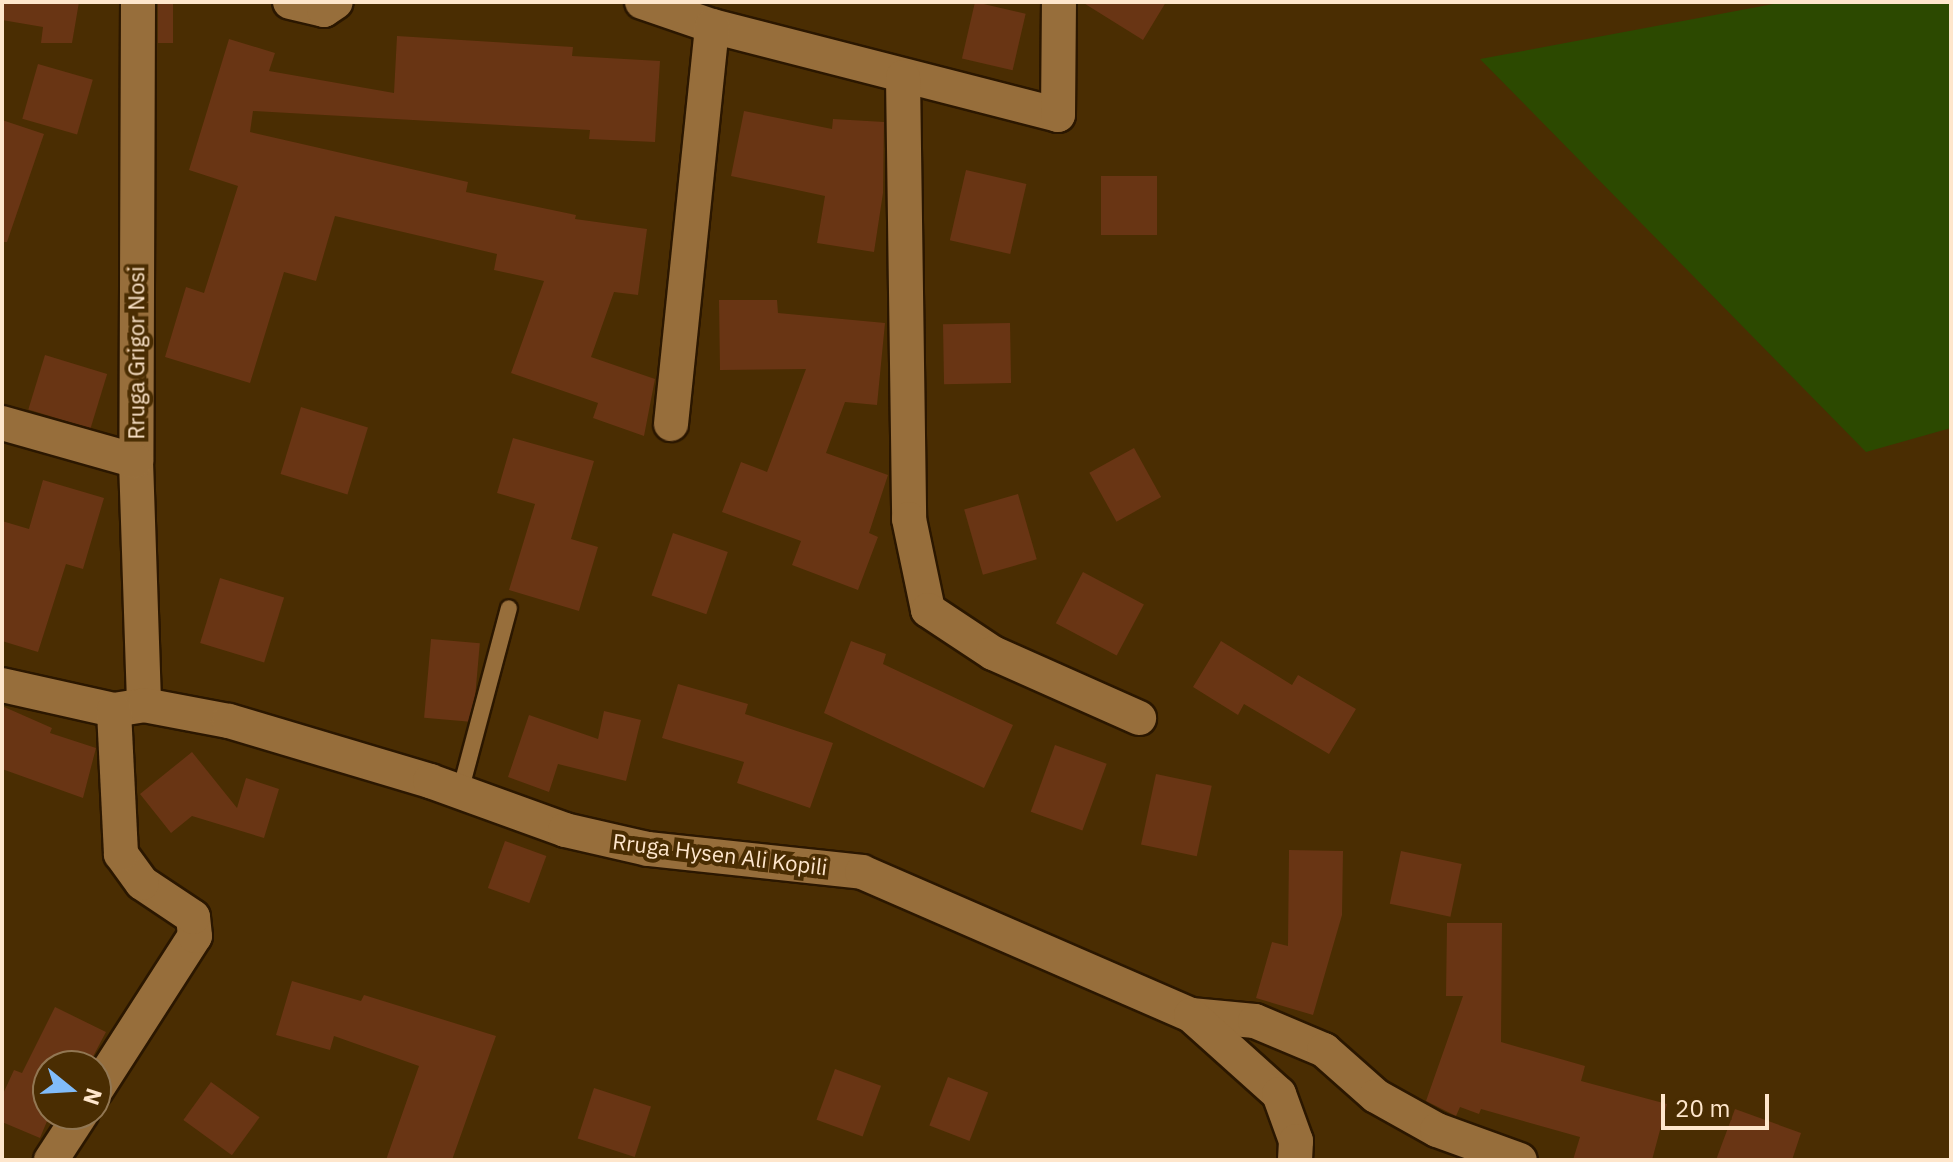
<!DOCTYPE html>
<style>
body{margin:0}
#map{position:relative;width:1953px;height:1162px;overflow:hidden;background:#4a2d02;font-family:"IBM Plex Sans",sans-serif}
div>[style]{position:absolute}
.green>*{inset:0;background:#2c4900}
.building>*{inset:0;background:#693514;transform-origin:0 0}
.roads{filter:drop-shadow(2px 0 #2b1700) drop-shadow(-2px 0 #2b1700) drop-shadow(0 2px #2b1700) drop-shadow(0 -2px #2b1700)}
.lane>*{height:16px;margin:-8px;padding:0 8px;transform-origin:8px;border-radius:8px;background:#976e3b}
.street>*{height:34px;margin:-17px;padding:0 17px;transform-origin:17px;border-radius:17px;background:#976e3b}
span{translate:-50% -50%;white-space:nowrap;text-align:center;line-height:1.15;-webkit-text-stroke:8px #4a2d02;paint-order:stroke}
.street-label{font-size:22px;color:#fee6cc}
.frame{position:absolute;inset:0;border:4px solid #fee6cc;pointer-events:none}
.north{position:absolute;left:32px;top:1050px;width:80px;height:80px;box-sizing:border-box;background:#4a2d02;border:2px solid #927753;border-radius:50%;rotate:108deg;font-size:22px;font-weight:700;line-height:32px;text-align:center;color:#fee6cc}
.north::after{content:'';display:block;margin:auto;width:28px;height:36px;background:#81bcfa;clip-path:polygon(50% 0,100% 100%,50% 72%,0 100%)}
.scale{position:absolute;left:1661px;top:1094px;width:108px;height:36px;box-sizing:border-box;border:4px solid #fee6cc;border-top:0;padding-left:10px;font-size:24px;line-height:28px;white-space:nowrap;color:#fee6cc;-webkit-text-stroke:6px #4a2d02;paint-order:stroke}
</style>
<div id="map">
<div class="green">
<div style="clip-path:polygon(1784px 2px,1951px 2px,1951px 428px,1866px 452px,1480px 59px)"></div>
</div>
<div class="building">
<div style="clip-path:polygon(2px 2px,79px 2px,72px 43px,41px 43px,43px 27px,2px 20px)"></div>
<div style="left:158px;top:2px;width:15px;height:41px"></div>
<div style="left:975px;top:2px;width:52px;height:58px;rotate:13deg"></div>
<div style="clip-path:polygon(1082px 2px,1166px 2px,1143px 40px)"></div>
<div style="clip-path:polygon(397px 36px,573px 47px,572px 56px,660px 61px,655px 142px,589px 139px,590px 130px,253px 111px,250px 132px,468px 182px,466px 192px,576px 215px,575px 219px,647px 229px,638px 295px,614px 292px,591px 357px,655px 379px,644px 436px,593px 418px,598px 403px,511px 373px,544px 281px,494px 270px,497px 254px,335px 216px,316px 281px,284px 272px,250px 383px,165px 357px,186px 287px,204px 293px,238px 186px,189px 170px,229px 39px,275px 53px,269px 71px,394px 93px)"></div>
<div style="left:38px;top:64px;width:57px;height:57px;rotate:16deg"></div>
<div style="clip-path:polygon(744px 111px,832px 129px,833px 119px,884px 122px,883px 193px,874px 252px,817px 243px,825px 196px,731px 176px)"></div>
<div style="clip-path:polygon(2px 120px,44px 134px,7px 242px,2px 242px)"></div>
<div style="left:966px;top:170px;width:62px;height:72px;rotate:13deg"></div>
<div style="left:1101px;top:176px;width:56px;height:59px"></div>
<div style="clip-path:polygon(719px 300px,777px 300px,778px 313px,885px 323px,877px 405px,845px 402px,826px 453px,888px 475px,869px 533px,878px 537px,858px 590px,792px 565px,801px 541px,722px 512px,741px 462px,767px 472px,806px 369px,720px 370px)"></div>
<div style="left:1010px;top:323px;width:60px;height:67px;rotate:89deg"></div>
<div style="left:45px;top:355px;width:65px;height:57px;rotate:17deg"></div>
<div style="left:301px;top:407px;width:70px;height:70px;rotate:17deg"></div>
<div style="clip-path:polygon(513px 438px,594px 461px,571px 539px,598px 547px,579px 611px,509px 590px,535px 504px,497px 493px)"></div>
<div style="left:1134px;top:448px;width:56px;height:51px;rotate:61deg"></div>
<div style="clip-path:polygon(43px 480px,104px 498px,83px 569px,66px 564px,38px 652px,2px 641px,2px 521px,29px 529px)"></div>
<div style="left:1018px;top:494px;width:68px;height:56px;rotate:74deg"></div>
<div style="left:673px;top:533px;width:58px;height:66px;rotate:19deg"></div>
<div style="left:1083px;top:572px;width:69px;height:58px;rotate:28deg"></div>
<div style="left:220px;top:578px;width:67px;height:68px;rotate:17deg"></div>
<div style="left:431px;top:639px;width:49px;height:79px;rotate:5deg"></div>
<div style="clip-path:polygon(851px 641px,886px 654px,883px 664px,1013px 725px,984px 788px,824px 713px)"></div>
<div style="clip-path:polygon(1221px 641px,1292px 685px,1298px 675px,1356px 709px,1329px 754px,1244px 704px,1238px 715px,1193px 687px)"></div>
<div style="clip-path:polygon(678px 684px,748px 704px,745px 714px,833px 743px,810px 808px,737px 783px,744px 762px,662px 738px)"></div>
<div style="clip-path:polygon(2px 706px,52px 728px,50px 733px,96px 748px,83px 798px,2px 769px)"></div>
<div style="clip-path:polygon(604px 711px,641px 720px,626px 781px,558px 764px,549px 792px,508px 777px,529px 715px,598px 739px)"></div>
<div style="left:1055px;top:745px;width:55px;height:71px;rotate:20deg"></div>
<div style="clip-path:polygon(192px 752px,237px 808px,246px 778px,279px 789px,264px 838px,192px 816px,171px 833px,140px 794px)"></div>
<div style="left:1156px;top:774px;width:57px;height:72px;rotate:12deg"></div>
<div style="left:505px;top:841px;width:44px;height:50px;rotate:20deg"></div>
<div style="clip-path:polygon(1289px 850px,1343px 851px,1342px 915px,1313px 1015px,1256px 998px,1272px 942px,1288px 946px)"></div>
<div style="left:1401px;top:851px;width:62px;height:54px;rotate:12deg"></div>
<div style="clip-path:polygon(1447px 923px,1502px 923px,1501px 1042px,1585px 1066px,1581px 1081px,1667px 1104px,1652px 1160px,1573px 1160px,1580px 1137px,1481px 1109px,1479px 1114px,1460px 1107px,1456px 1116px,1426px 1101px,1463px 996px,1446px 996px)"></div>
<div style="clip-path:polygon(292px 981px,361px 1001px,364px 995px,496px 1036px,452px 1160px,386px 1160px,419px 1066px,334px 1036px,330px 1050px,276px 1035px)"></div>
<div style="clip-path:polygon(55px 1007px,106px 1032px,88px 1066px,48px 1066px,50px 1114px,40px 1138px,2px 1122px,2px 1096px,14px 1070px,22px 1073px)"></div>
<div style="left:835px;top:1069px;width:49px;height:54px;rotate:20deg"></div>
<div style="left:948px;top:1077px;width:43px;height:52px;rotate:21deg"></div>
<div style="left:211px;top:1082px;width:60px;height:47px;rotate:36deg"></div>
<div style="left:594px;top:1088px;width:60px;height:53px;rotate:18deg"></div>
<div style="clip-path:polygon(1735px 1109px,1801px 1133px,1792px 1160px,1716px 1160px)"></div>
</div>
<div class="roads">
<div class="lane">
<div style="left:460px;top:792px;width:190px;rotate:-75.1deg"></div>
</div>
<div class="street">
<div style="left:138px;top:2px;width:459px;rotate:90.2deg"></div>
<div style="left:136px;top:461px;width:244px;rotate:88.1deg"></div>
<div style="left:290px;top:2px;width:35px;rotate:13deg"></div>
<div style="left:324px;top:10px;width:14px;rotate:-34deg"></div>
<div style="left:642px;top:2px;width:74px;rotate:18.9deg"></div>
<div style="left:712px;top:26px;width:357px;rotate:14.4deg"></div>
<div style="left:1058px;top:115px;width:113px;rotate:-89.5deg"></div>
<div style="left:903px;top:77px;width:442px;rotate:89.2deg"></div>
<div style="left:909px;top:519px;width:93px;rotate:78.2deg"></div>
<div style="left:928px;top:610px;width:78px;rotate:33.5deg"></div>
<div style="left:993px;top:653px;width:160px;rotate:24deg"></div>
<div style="left:2px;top:423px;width:139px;rotate:15.8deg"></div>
<div style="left:671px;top:424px;width:400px;rotate:-84.1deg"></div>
<div style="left:2px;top:685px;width:115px;rotate:12.6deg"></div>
<div style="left:114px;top:710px;width:30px;rotate:-9deg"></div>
<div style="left:144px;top:705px;width:86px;rotate:10.7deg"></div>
<div style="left:229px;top:721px;width:210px;rotate:16.6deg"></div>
<div style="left:430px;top:781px;width:144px;rotate:19.9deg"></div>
<div style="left:565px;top:830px;width:85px;rotate:12.9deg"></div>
<div style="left:648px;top:849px;width:215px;rotate:6.1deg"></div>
<div style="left:862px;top:872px;width:359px;rotate:23.5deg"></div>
<div style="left:1191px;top:1015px;width:64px;rotate:5.4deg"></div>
<div style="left:1255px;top:1021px;width:75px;rotate:22.8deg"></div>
<div style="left:1324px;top:1050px;width:69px;rotate:41.5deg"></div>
<div style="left:1376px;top:1096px;width:70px;rotate:29.1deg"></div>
<div style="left:1437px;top:1130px;width:88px;rotate:19.9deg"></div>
<div style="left:1191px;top:1015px;width:118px;rotate:41.9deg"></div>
<div style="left:1279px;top:1094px;width:50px;rotate:70.1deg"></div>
<div style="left:1296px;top:1141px;width:19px;rotate:93deg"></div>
<div style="left:96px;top:1090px;width:183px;rotate:-57.3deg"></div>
<div style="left:195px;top:936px;width:19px;rotate:-96deg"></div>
<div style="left:193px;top:917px;width:61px;rotate:-146.3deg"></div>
<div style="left:142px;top:883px;width:36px;rotate:-126deg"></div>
<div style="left:121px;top:854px;width:144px;rotate:-92.8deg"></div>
<div style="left:51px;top:1160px;width:55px;rotate:-56.9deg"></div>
</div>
</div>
<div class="street-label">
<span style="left:136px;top:353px;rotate:-90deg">Rruga Grigor Nosi</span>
<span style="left:720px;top:854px;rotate:7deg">Rruga Hysen Ali Kopili</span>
</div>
<div class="frame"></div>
<div class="north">N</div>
<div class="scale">20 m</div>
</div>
